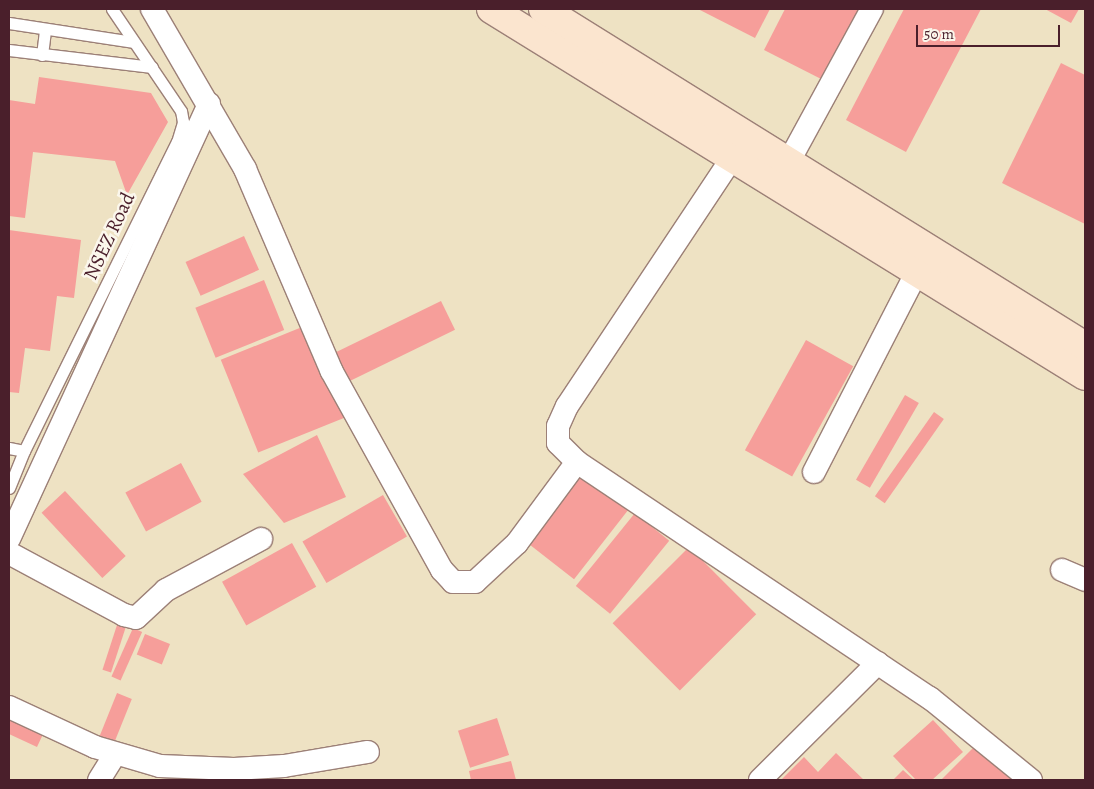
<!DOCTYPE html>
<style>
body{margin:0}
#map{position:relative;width:1094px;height:789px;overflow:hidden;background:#eee2c3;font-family:Alegreya,serif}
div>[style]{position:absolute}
.building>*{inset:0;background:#f69e9a;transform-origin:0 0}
.roads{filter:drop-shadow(1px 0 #9c8077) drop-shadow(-1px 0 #9c8077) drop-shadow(0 1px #9c8077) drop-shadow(0 -1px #9c8077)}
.lane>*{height:11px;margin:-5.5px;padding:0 5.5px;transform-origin:5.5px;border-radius:5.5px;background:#fff}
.street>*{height:22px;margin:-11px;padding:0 11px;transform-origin:11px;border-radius:11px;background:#fff}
.secondary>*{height:28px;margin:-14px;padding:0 14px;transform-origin:14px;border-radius:14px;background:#fbe5cf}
span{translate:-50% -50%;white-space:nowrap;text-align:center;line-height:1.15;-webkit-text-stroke:5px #fbf7ec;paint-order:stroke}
.street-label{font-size:20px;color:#4a1f2b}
.frame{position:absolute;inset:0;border:10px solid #4a1f2b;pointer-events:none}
.scale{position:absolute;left:916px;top:25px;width:144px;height:22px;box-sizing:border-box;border:2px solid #4a1f2b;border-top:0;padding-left:6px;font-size:15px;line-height:18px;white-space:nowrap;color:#4a1f2b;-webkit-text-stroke:4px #fbf7ec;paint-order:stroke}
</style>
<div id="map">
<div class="building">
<div style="clip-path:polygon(698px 9px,770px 9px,755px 38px)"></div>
<div style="clip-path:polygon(785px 9px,864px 9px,827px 82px,764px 50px)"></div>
<div style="clip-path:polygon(904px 9px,981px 9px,906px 152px,846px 120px)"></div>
<div style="clip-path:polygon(1045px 9px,1079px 9px,1071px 23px)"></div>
<div style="clip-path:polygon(1061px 63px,1085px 75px,1085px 224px,1002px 183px)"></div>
<div style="clip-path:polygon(39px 77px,151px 93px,168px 122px,127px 195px,115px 161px,33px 152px,25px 218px,9px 216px,9px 100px,35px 104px)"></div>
<div style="clip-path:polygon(9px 230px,81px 240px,74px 298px,57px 296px,50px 351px,25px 348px,19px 393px,9px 392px)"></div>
<div style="left:244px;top:236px;width:37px;height:64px;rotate:66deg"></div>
<div style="left:264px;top:280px;width:54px;height:74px;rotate:68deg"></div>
<div style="left:441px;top:301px;width:32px;height:125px;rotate:64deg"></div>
<div style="left:307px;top:325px;width:100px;height:93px;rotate:68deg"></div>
<div style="left:806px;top:340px;width:54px;height:126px;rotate:29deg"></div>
<div style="left:905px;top:395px;width:16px;height:98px;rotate:30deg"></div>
<div style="left:934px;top:412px;width:12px;height:103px;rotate:35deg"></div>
<div style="clip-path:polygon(317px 435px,346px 497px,284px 523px,243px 474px)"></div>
<div style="left:181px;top:463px;width:44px;height:63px;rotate:62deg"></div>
<div style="left:582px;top:470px;width:61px;height:91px;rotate:38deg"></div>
<div style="left:65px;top:491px;width:89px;height:32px;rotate:47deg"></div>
<div style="left:383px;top:495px;width:48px;height:93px;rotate:60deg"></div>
<div style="left:635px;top:513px;width:44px;height:94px;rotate:39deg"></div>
<div style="left:292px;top:543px;width:50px;height:80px;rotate:61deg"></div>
<div style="left:689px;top:547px;width:95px;height:108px;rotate:45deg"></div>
<div style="left:117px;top:625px;width:9px;height:47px;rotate:18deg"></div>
<div style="left:133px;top:628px;width:10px;height:53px;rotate:24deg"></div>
<div style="left:145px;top:634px;width:27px;height:22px;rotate:22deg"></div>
<div style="left:117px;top:693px;width:16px;height:49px;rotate:22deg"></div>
<div style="left:497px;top:718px;width:39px;height:41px;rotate:72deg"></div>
<div style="clip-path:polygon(9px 719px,44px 732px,37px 747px,9px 734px)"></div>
<div style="clip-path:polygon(933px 720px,963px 752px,932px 780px,916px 780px,893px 756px)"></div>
<div style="clip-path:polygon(977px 744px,1012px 778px,1010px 780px,941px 780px)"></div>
<div style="clip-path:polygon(836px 753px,864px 780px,781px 780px,804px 757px,818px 772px)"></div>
<div style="clip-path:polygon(511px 761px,516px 780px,471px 780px,469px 771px)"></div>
<div style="clip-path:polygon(903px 770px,914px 780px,893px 780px)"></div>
</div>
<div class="roads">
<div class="lane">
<div style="left:9px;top:23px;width:125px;rotate:8.7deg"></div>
<div style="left:9px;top:50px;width:144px;rotate:6.8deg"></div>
<div style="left:42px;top:55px;width:26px;rotate:-83deg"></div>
<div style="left:9px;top:448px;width:15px;rotate:11deg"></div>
<div style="left:9px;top:488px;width:40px;rotate:-68deg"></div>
<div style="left:24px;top:451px;width:345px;rotate:-63.7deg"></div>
<div style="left:177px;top:142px;width:21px;rotate:-73deg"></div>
<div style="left:183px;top:122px;width:11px;rotate:-100deg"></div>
<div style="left:181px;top:111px;width:123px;rotate:-124.1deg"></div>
</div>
<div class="street">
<div style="left:152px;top:9px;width:185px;rotate:59.8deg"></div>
<div style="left:245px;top:169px;width:219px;rotate:66.8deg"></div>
<div style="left:331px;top:370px;width:229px;rotate:61deg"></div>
<div style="left:442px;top:570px;width:16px;rotate:47deg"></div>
<div style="left:453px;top:582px;width:22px"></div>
<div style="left:475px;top:582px;width:57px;rotate:-42.9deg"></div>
<div style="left:517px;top:543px;width:101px;rotate:-53.5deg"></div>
<div style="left:732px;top:158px;width:298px;rotate:123.6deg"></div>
<div style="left:567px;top:406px;width:22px;rotate:114deg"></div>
<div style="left:558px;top:426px;width:17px;rotate:90deg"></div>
<div style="left:558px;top:443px;width:27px;rotate:45deg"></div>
<div style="left:577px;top:462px;width:425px;rotate:33.8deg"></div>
<div style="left:930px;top:698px;width:130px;rotate:39.1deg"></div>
<div style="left:789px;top:161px;width:173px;rotate:-61.4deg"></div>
<div style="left:814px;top:472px;width:225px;rotate:-62.8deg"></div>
<div style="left:9px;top:539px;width:479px;rotate:-65.3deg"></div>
<div style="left:9px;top:553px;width:131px;rotate:28.3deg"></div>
<div style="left:124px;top:615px;width:12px;rotate:14deg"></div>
<div style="left:136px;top:618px;width:41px;rotate:-43deg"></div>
<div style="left:166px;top:590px;width:108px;rotate:-28.2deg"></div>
<div style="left:1062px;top:570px;width:25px;rotate:23deg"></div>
<div style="left:9px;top:707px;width:95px;rotate:24.9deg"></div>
<div style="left:95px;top:747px;width:68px;rotate:16.3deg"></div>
<div style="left:160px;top:766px;width:74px;rotate:2.3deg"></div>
<div style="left:234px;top:769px;width:50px;rotate:-3.4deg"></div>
<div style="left:284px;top:766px;width:85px;rotate:-9.5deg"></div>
<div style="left:99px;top:780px;width:31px;rotate:-58deg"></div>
<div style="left:760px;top:780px;width:166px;rotate:-44.8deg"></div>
</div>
<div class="secondary">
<div style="left:491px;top:9px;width:698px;rotate:31.71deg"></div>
<div style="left:543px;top:9px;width:638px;rotate:31.87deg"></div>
</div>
</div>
<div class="street-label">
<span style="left:109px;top:236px;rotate:-65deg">NSEZ Road</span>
</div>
<div class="frame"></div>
<div class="scale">50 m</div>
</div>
